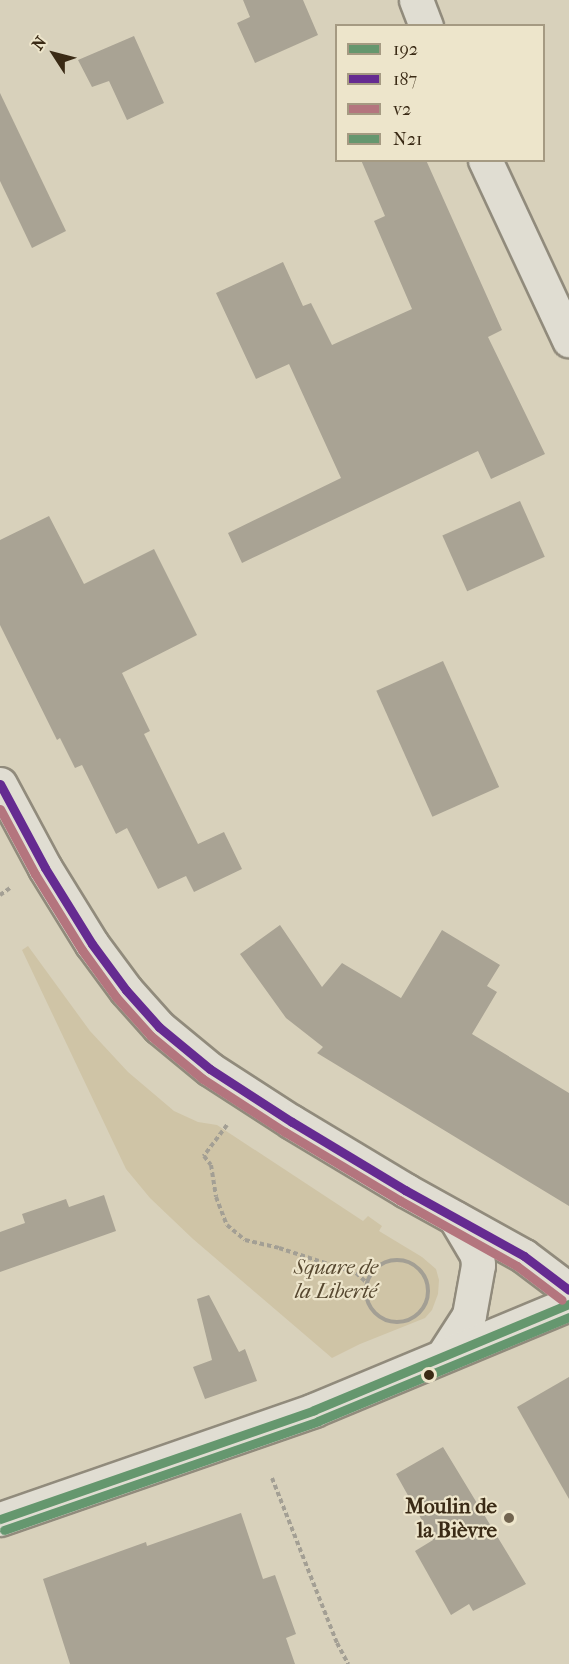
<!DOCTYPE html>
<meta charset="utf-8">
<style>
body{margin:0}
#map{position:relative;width:569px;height:1664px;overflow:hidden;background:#d8d1bb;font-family:"IM FELL French Canon",serif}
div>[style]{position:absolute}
.green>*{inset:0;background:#cfc4a6}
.building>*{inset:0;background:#a9a394;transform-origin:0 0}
.path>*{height:4px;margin-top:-2px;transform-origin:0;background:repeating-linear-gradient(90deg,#a39f94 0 4.5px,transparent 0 7.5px)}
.path>.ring{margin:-2px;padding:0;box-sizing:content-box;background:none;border:4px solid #a39f94;border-radius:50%}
.roads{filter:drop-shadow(2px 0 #918b7c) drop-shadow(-2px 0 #918b7c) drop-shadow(0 2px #918b7c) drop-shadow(0 -2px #918b7c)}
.minor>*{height:33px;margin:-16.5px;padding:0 16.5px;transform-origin:16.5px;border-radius:16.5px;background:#e0ddd2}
.secondary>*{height:33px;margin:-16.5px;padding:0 16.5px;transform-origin:16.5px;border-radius:16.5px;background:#e0ddd2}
.bus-1>*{height:9px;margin:-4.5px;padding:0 4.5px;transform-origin:4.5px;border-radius:4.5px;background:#65976e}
.bus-2>*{height:9px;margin:-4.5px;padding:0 4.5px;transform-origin:4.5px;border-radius:4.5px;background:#652b91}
.bus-3>*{height:9px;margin:-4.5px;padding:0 4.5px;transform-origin:4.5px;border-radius:4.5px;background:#b4757e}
.bus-4>*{height:9px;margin:-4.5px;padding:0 4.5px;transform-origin:4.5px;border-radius:4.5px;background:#65976f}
.dots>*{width:16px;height:16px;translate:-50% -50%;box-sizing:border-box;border:3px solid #ede5cb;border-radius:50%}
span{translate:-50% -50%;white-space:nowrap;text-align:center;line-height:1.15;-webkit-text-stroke:4.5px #ede5cb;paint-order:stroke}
.park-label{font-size:21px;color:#56472f;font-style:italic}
.poi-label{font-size:21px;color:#3a2a15;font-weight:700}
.right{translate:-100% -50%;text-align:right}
.legend{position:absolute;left:335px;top:24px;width:210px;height:138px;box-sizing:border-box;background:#ede5cb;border:2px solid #a59a82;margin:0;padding:8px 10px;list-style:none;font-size:18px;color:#3a2a15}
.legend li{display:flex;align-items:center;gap:12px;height:30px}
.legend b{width:30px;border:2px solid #a59a82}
.north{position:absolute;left:24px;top:24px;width:60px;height:60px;-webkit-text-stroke:4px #ede5cb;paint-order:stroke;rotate:306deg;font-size:16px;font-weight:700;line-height:24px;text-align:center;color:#3a2a15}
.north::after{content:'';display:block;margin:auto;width:21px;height:27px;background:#3a2a15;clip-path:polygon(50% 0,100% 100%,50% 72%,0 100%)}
</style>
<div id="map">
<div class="green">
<div style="clip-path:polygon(28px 946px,90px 1031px,128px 1072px,174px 1111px,198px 1122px,217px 1125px,363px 1221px,368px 1216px,382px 1226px,379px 1231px,422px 1257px,436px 1269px,439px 1280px,438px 1294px,432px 1310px,425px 1318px,360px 1344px,332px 1358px,193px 1239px,150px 1198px,126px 1169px,22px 950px)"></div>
</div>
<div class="building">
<div style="clip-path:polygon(243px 0,303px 0,318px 35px,255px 63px,237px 23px,250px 17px)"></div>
<div style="clip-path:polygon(134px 36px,164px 103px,127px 120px,109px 81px,92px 87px,78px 60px)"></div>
<div style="clip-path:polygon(0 93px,66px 231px,32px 248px,0 181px)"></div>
<div style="clip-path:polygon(361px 160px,426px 160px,502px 330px,488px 337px,545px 454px,491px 479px,478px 451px,242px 563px,228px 533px,341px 478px,289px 364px,256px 379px,216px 293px,283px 262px,303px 306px,311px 303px,332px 345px,412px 309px,374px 221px,385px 216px)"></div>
<div style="left:520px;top:501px;width:61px;height:85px;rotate:66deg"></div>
<div style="clip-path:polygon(49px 516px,84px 584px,154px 549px,197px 635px,122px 673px,150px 731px,144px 734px,198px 844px,224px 832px,242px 869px,194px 892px,186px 876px,158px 889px,127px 828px,116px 834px,82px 765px,75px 768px,60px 738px,57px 740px,0 625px,0 540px)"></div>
<div style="left:443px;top:661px;width:138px;height:73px;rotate:66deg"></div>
<div style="clip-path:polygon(280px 925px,322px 987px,342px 963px,401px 998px,442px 930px,500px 965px,487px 986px,497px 992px,472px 1034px,569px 1093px,569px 1206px,317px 1053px,323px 1047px,286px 1018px,240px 954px)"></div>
<div style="clip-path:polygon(104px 1195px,116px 1231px,0 1272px,0 1232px,25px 1223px,22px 1214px,66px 1199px,69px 1207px)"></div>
<div style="clip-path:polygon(209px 1295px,239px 1352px,245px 1349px,257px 1381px,205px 1399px,193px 1367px,212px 1360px,197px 1299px)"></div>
<div style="clip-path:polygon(569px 1377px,569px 1499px,517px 1407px)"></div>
<div style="clip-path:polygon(443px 1447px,526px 1584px,473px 1611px,469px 1604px,451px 1615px,415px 1551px,433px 1540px,396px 1474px)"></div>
<div style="clip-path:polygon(241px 1513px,263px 1579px,275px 1575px,296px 1634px,286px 1638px,295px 1664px,70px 1664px,43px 1579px,146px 1542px,147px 1546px)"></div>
</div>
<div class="path">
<div style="left:0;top:895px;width:12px;rotate:-35deg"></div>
<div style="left:227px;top:1125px;width:39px;rotate:127deg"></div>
<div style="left:204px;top:1156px;width:11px;rotate:52deg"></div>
<div style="left:211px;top:1165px;width:32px;rotate:81deg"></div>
<div style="left:216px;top:1197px;width:30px;rotate:69deg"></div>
<div style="left:227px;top:1225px;width:23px;rotate:40deg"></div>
<div style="left:245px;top:1240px;width:35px;rotate:13deg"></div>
<div style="left:279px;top:1248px;width:81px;rotate:18deg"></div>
<div style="left:356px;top:1273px;width:15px;rotate:42deg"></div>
<div class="ring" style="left:366px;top:1260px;width:58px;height:58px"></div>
<div style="left:272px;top:1478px;width:177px;rotate:68.5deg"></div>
<div style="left:337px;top:1643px;width:24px;rotate:62deg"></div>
</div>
<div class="roads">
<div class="minor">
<div style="left:416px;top:0;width:28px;rotate:69deg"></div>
<div style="left:485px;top:160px;width:199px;rotate:65deg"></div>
</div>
<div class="secondary">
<div style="left:0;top:784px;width:95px;rotate:61.8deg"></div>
<div style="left:45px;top:868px;width:89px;rotate:58.3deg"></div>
<div style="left:92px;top:944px;width:57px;rotate:53.5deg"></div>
<div style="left:126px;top:990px;width:50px;rotate:48.3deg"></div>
<div style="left:159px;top:1027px;width:66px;rotate:39.5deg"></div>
<div style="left:210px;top:1069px;width:98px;rotate:32.9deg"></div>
<div style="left:292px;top:1122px;width:132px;rotate:31deg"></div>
<div style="left:405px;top:1190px;width:136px;rotate:29deg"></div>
<div style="left:524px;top:1256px;width:56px;rotate:37.1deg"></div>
<div style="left:444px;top:1354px;width:46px;rotate:-57.3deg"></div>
<div style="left:469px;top:1315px;width:51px;rotate:-79.8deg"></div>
<div style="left:478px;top:1265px;width:10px;rotate:-96deg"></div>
<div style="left:477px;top:1255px;width:43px;rotate:-120.7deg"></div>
<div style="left:0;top:1519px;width:332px;rotate:-19.1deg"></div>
<div style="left:314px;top:1410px;width:276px;rotate:-22.6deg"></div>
</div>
</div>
<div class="bus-1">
<div style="left:0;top:1519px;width:332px;rotate:-19.1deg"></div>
<div style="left:314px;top:1410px;width:276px;rotate:-22.6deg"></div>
</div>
<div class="bus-2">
<div style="left:0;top:784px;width:95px;rotate:61.8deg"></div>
<div style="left:45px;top:868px;width:89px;rotate:58.3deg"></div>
<div style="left:92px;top:944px;width:57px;rotate:53.5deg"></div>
<div style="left:126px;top:990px;width:50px;rotate:48.3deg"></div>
<div style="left:159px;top:1027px;width:66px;rotate:39.5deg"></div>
<div style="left:210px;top:1069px;width:98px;rotate:32.9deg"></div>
<div style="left:292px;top:1122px;width:132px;rotate:31deg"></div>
<div style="left:405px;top:1190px;width:136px;rotate:29deg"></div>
<div style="left:524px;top:1256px;width:56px;rotate:37.1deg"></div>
</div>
<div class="bus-3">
<div style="left:0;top:809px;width:74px;rotate:61.7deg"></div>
<div style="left:35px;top:874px;width:89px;rotate:58.3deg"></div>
<div style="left:82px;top:950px;width:58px;rotate:54.1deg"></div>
<div style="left:116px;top:997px;width:52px;rotate:48.1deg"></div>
<div style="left:151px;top:1036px;width:67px;rotate:39.6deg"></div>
<div style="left:203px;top:1079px;width:98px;rotate:32.9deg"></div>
<div style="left:285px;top:1132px;width:133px;rotate:30.8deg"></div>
<div style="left:399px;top:1200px;width:135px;rotate:29.2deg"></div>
<div style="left:517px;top:1266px;width:56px;rotate:37.1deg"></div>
</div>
<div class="bus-4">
<div style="left:4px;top:1530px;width:332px;rotate:-19.1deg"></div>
<div style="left:318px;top:1421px;width:272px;rotate:-22.5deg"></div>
</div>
<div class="dots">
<div style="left:429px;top:1375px;background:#3a2a15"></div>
<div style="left:509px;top:1518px;background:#71644f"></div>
</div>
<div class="park-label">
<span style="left:336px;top:1279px">Square de<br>la Liberté</span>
</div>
<div class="poi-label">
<span class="right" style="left:497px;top:1518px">Moulin de<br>la Bièvre</span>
</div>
<ul class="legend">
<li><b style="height:8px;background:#65976e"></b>192</li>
<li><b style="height:8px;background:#652b91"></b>187</li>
<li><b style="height:8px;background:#b4757e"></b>v2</li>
<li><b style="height:8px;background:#65976f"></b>N21</li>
</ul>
<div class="north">N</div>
</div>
